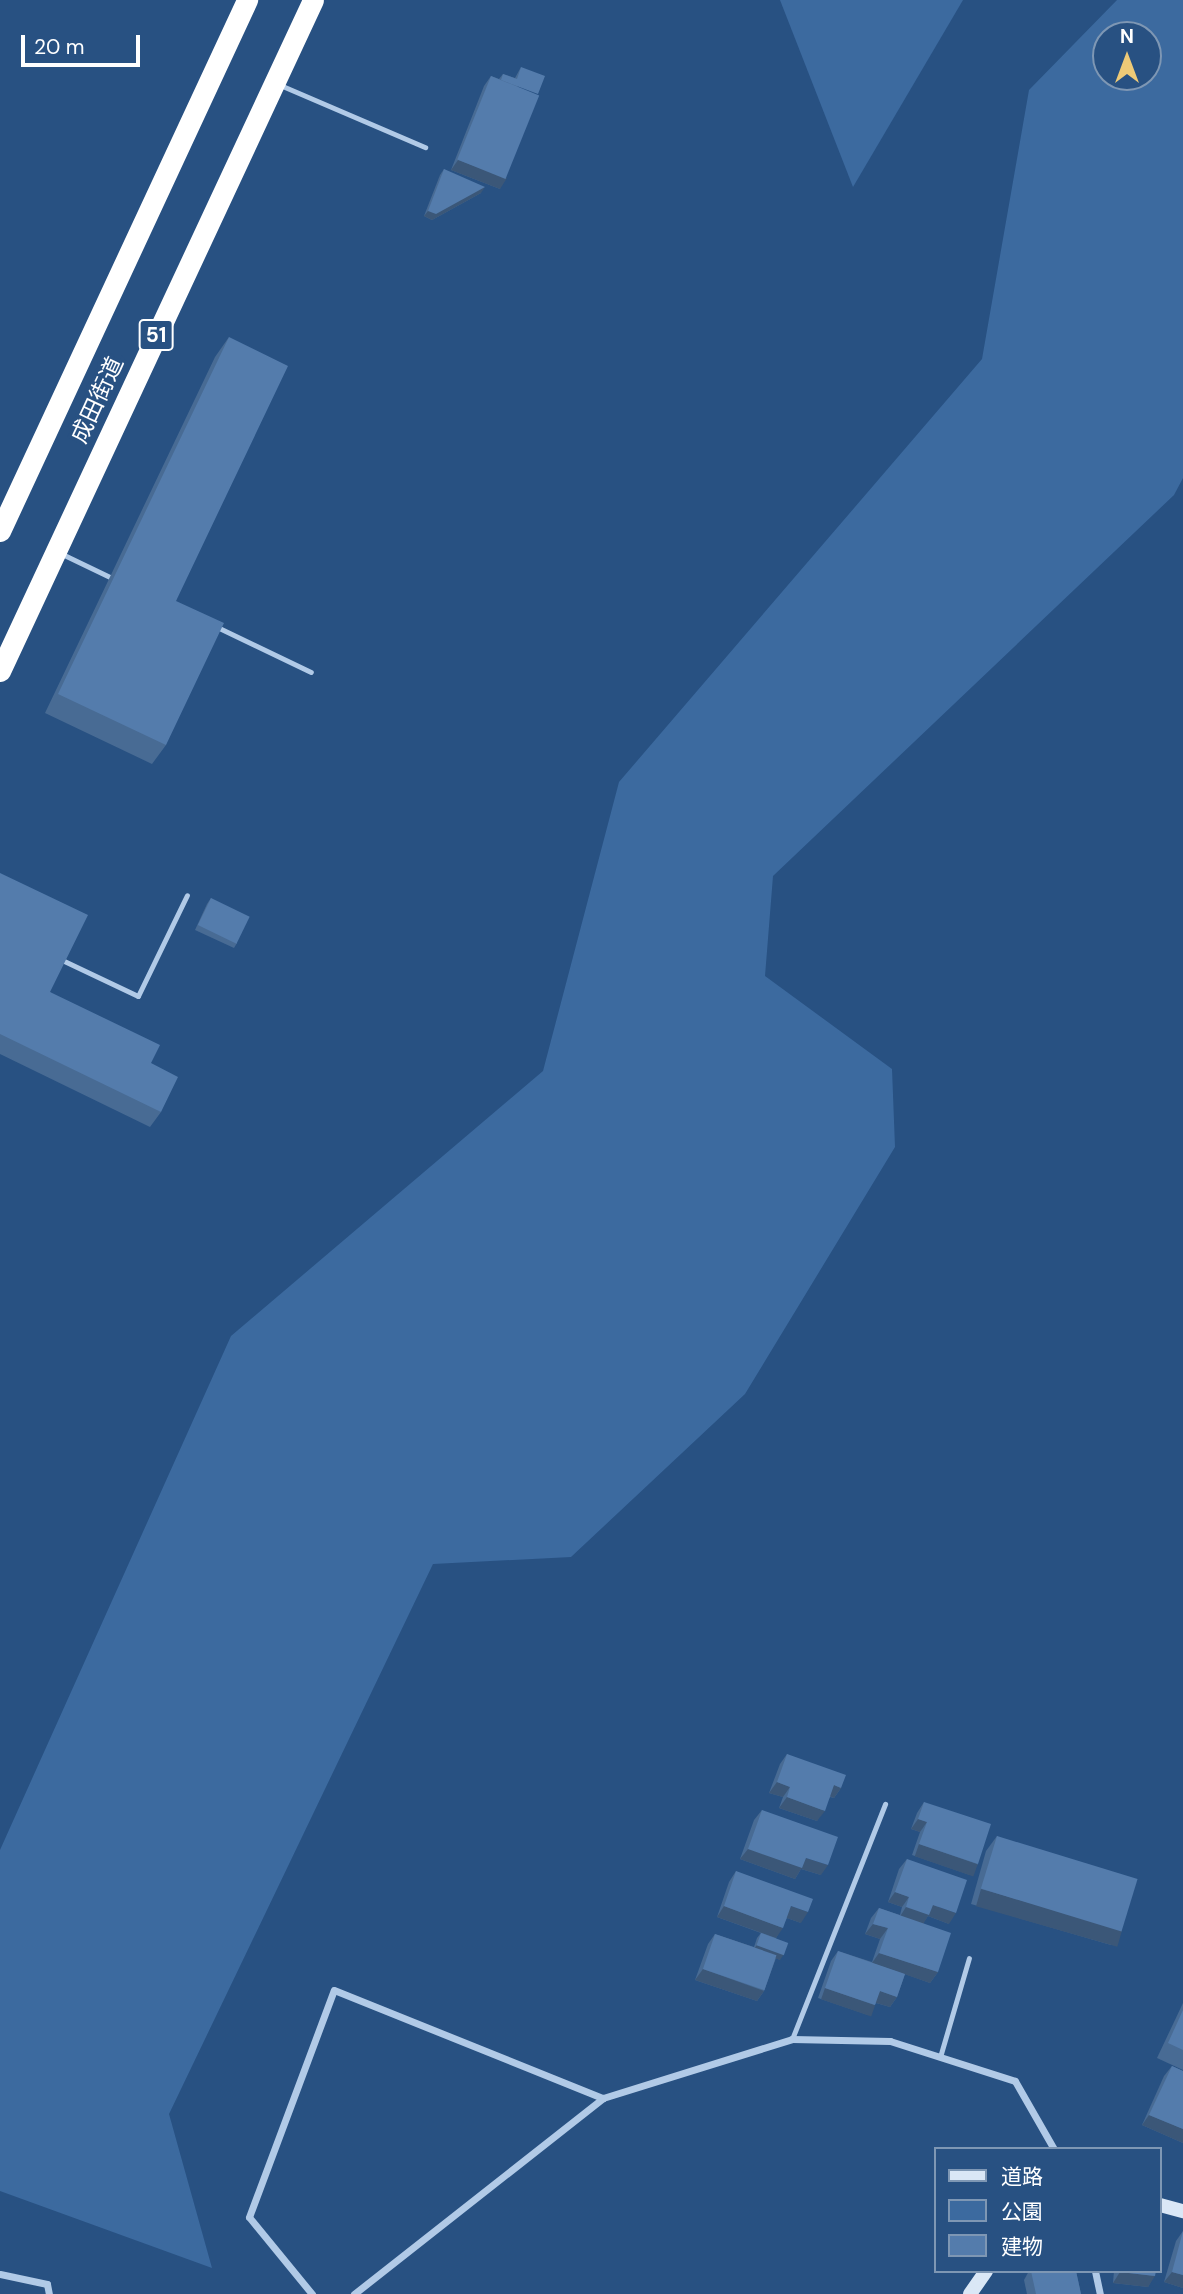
<!DOCTYPE html>
<meta charset="utf-8">
<style>
body{margin:0}
#map{position:relative;width:1183px;height:2294px;overflow:hidden;background:#285182;font-family:"DM Sans","Noto Sans JP",sans-serif}
div>[style]{position:absolute}
.green>*{inset:0;background:#3c6a9f}
.lane>*{height:5px;margin:-2.5px;padding:0 2.5px;transform-origin:2.5px;border-radius:2.5px;background:#b1cae7}
.street>*{height:7px;margin:-3.5px;padding:0 3.5px;transform-origin:3.5px;border-radius:3.5px;background:#b1cae7}
.secondary>*{height:14px;margin:-7px;padding:0 7px;transform-origin:7px;border-radius:7px;background:#dae7f6}
.highway>*{height:21px;margin:-10.5px;padding:0 10.5px;transform-origin:10.5px;border-radius:10.5px;background:#fff}
.wall>*{inset:0;background:#486b94}
.shaded-wall>*{inset:0;background:#3b5778;transform-origin:0 0}
.building>*{inset:0;background:#547cac;transform-origin:0 0}
span{translate:-50% -50%;white-space:nowrap;text-align:center;line-height:1.15;-webkit-text-stroke:7px #285182;paint-order:stroke}
.shield-label span{padding:2px 5px;background:#285182;border:2px solid;border-radius:5px;-webkit-text-stroke-width:0}
.shield-label{font-size:21px;color:#fff;font-weight:700}
.street-label{font-size:23px;color:#fff}
.legend{position:absolute;left:934px;top:2147px;width:228px;height:126px;box-sizing:border-box;background:#285182;border:2px solid #7e97b4;margin:0;padding:9px 12px;list-style:none;font-size:21px;color:#fff}
.legend li{display:flex;align-items:center;gap:14px;height:35px}
.legend b{width:35px;border:2px solid #7e97b4}
.north{position:absolute;left:1092px;top:21px;width:70px;height:70px;box-sizing:border-box;background:#285182;border:2px solid #7e97b4;border-radius:50%;rotate:0deg;font-size:19px;font-weight:700;line-height:28px;text-align:center;color:#fff}
.north::after{content:'';display:block;margin:auto;width:24px;height:32px;background:#eeca77;clip-path:polygon(50% 0,100% 100%,50% 72%,0 100%)}
.scale{position:absolute;left:21px;top:35px;width:119px;height:32px;box-sizing:border-box;border:4px solid #fff;border-top:0;padding-left:9px;font-size:21px;line-height:24px;white-space:nowrap;color:#fff;-webkit-text-stroke:5px #285182;paint-order:stroke}
</style>
<div id="map">
<div class="green">
<div style="clip-path:polygon(780px 0,963px 0,853px 187px)"></div>
<div style="clip-path:polygon(evenodd,1117px 0,1183px 0,1183px 478px,1174px 495px,773px 876px,765px 976px,892px 1069px,895px 1147px,745px 1394px,571px 1557px,433px 1564px,169px 2114px,212px 2268px,0 2191px,0 1850px,231px 1336px,543px 1071px,619px 782px,982px 359px,1029px 90px,1117px 0,1106px 35px,1148px 35px,1148px 77px,1106px 77px,1106px 35px)"></div>
</div>
<div class="lane">
<div style="left:280px;top:85px;width:158px;rotate:23.2deg"></div>
<div style="left:62px;top:554px;width:53px;rotate:25.6deg"></div>
<div style="left:217px;top:627px;width:104px;rotate:25.6deg"></div>
<div style="left:62px;top:960px;width:84px;rotate:25.3deg"></div>
<div style="left:138px;top:996px;width:112px;rotate:-64.1deg"></div>
<div style="left:792px;top:2039px;width:253px;rotate:-68.4deg"></div>
<div style="left:940px;top:2057px;width:103px;rotate:-73.7deg"></div>
</div>
<div class="street">
<div style="left:1095px;top:2271px;width:24px;rotate:78deg"></div>
<div style="left:0;top:2274px;width:48px;rotate:12deg"></div>
<div style="left:47px;top:2284px;width:10px;rotate:79deg"></div>
<div style="left:312px;top:2294px;width:99px;rotate:-129.3deg"></div>
<div style="left:249px;top:2217px;width:242px;rotate:-69.5deg"></div>
<div style="left:334px;top:1990px;width:290px;rotate:21.9deg"></div>
<div style="left:354px;top:2294px;width:317px;rotate:-38.2deg"></div>
<div style="left:603px;top:2098px;width:198px;rotate:-17.3deg"></div>
<div style="left:792px;top:2039px;width:98px;rotate:1.2deg"></div>
<div style="left:890px;top:2041px;width:131px;rotate:17.7deg"></div>
<div style="left:1015px;top:2081px;width:78px;rotate:60.2deg"></div>
</div>
<div class="secondary">
<div style="left:1160px;top:2205px;width:24px;rotate:15deg"></div>
<div style="left:970px;top:2294px;width:28px;rotate:-55deg"></div>
</div>
<div class="highway">
<div style="left:0;top:531px;width:586px;rotate:-65.05deg"></div>
<div style="left:0;top:671px;width:740px;rotate:-64.99deg"></div>
</div>
<div class="wall">
<div style="clip-path:polygon(521px 67px,500px 189px,451px 170px,484px 86px,491px 76px,499px 79px,503px 74px,515px 78px)"></div>
<div style="clip-path:polygon(444px 169px,481px 193px,432px 220px,424px 216px,440px 175px)"></div>
<div style="clip-path:polygon(229px 337px,176px 601px,166px 745px,152px 764px,45px 713px,215px 357px)"></div>
<div style="clip-path:polygon(0 873px,50px 992px,161px 1112px,150px 1127px,0 1054px)"></div>
<div style="clip-path:polygon(211px 898px,237px 943px,234px 948px,195px 930px,207px 904px)"></div>
<div style="clip-path:polygon(787px 1754px,841px 1788px,834px 1798px,830px 1797px,817px 1821px,779px 1808px,783px 1797px,769px 1793px,780px 1764px)"></div>
<div style="clip-path:polygon(924px 1802px,978px 1864px,970px 1875px,912px 1855px,920px 1832px,911px 1829px,917px 1813px)"></div>
<div style="clip-path:polygon(762px 1810px,821px 1875px,801px 1869px,795px 1879px,740px 1859px,754px 1820px)"></div>
<div style="clip-path:polygon(997px 1836px,1122px 1930px,1111px 1945px,971px 1904px,986px 1851px)"></div>
<div style="clip-path:polygon(907px 1859px,949px 1924px,928px 1916px,923px 1923px,938px 1972px,930px 1983px,905px 1974px,897px 1997px,890px 2007px,876px 2003px,868px 2015px,818px 1998px,831px 1961px,838px 1951px,872px 1962px,880px 1939px,865px 1934px,871px 1918px,879px 1908px,900px 1915px,902px 1907px,888px 1902px,899px 1869px)"></div>
<div style="clip-path:polygon(736px 1871px,801px 1923px,787px 1918px,776px 1938px,780px 1960px,776px 1958px,764px 1991px,757px 2001px,695px 1980px,708px 1944px,715px 1934px,754px 1947px,757px 1938px,761px 1933px,717px 1917px,729px 1882px)"></div>
<div style="clip-path:polygon(1183px 2003px,1183px 2070px,1157px 2058px)"></div>
<div style="clip-path:polygon(1172px 2066px,1183px 2071px,1183px 2143px,1142px 2125px,1164px 2076px)"></div>
<div style="clip-path:polygon(1183px 2231px,1183px 2288px,1164px 2282px,1176px 2241px)"></div>
<div style="clip-path:polygon(1029px 2271px,1076px 2271px,1081px 2294px,1027px 2294px,1024px 2280px)"></div>
<div style="clip-path:polygon(1114px 2271px,1156px 2271px,1148px 2287px,1113px 2283px)"></div>
</div>
<div class="shaded-wall">
<div style="clip-path:polygon(458px 160px,507px 178px,500px 189px,451px 170px)"></div>
<div style="clip-path:polygon(485px 187px,481px 193px,432px 220px,424px 216px,428px 211px)"></div>
<div style="clip-path:polygon(777px 1782px,790px 1787px,783px 1797px,769px 1793px)"></div>
<div style="clip-path:polygon(834px 1785px,841px 1788px,834px 1798px,827px 1795px)"></div>
<div style="clip-path:polygon(787px 1797px,825px 1811px,817px 1821px,779px 1808px)"></div>
<div style="clip-path:polygon(918px 1819px,927px 1822px,920px 1832px,911px 1829px)"></div>
<div style="left:919px;top:1844px;width:62px;height:13px;rotate:19deg"></div>
<div style="clip-path:polygon(748px 1849px,806px 1858px,828px 1865px,821px 1875px,801px 1869px,795px 1879px,740px 1859px)"></div>
<div style="left:981px;top:1889px;width:147px;height:18px;rotate:16deg"></div>
<div style="clip-path:polygon(895px 1892px,909px 1897px,902px 1907px,888px 1902px)"></div>
<div style="clip-path:polygon(933px 1905px,956px 1913px,949px 1924px,928px 1916px,922px 1926px,899px 1918px,906px 1907px)"></div>
<div style="clip-path:polygon(724px 1906px,783px 1928px,776px 1938px,717px 1917px)"></div>
<div style="clip-path:polygon(791px 1906px,808px 1912px,801px 1923px,784px 1917px)"></div>
<div style="clip-path:polygon(873px 1924px,888px 1928px,880px 1939px,865px 1934px)"></div>
<div style="clip-path:polygon(757px 1945px,784px 1954px,780px 1960px,753px 1950px)"></div>
<div style="clip-path:polygon(879px 1953px,938px 1972px,930px 1983px,872px 1963px)"></div>
<div style="clip-path:polygon(703px 1969px,764px 1991px,757px 2001px,695px 1980px)"></div>
<div style="left:825px;top:1988px;width:53px;height:12px;rotate:19deg"></div>
<div style="clip-path:polygon(880px 1991px,897px 1997px,890px 2007px,873px 2002px)"></div>
<div style="clip-path:polygon(1149px 2115px,1183px 2129px,1183px 2143px,1142px 2125px)"></div>
<div style="clip-path:polygon(1120px 2272px,1155px 2276px,1148px 2287px,1113px 2283px)"></div>
<div style="clip-path:polygon(1172px 2272px,1183px 2275px,1183px 2288px,1164px 2282px)"></div>
</div>
<div class="building">
<div style="clip-path:polygon(521px 67px,545px 76px,538px 94px,501px 80px,503px 74px,517px 79px)"></div>
<div style="left:491px;top:76px;width:52px;height:90px;rotate:22deg"></div>
<div style="clip-path:polygon(444px 169px,485px 187px,436px 214px,428px 211px)"></div>
<div style="clip-path:polygon(229px 337px,288px 366px,176px 601px,224px 623px,166px 745px,58px 694px)"></div>
<div style="clip-path:polygon(0 873px,88px 915px,50px 992px,160px 1045px,151px 1063px,178px 1077px,161px 1112px,0 1034px)"></div>
<div style="left:211px;top:898px;width:43px;height:30px;rotate:26deg"></div>
<div style="clip-path:polygon(787px 1754px,846px 1775px,841px 1788px,834px 1785px,825px 1811px,787px 1797px,790px 1787px,777px 1782px)"></div>
<div style="clip-path:polygon(924px 1802px,991px 1824px,978px 1864px,919px 1844px,927px 1822px,918px 1819px)"></div>
<div style="clip-path:polygon(762px 1810px,838px 1837px,828px 1865px,806px 1858px,802px 1868px,748px 1849px)"></div>
<div style="left:997px;top:1836px;width:147px;height:55px;rotate:17deg"></div>
<div style="clip-path:polygon(907px 1859px,967px 1880px,956px 1913px,933px 1905px,929px 1915px,906px 1907px,909px 1897px,895px 1892px)"></div>
<div style="clip-path:polygon(736px 1871px,813px 1899px,808px 1912px,791px 1906px,783px 1928px,724px 1906px)"></div>
<div style="clip-path:polygon(879px 1908px,951px 1933px,938px 1972px,879px 1953px,888px 1928px,873px 1924px)"></div>
<div style="left:761px;top:1933px;width:29px;height:13px;rotate:20deg"></div>
<div style="left:715px;top:1934px;width:65px;height:37px;rotate:19deg"></div>
<div style="clip-path:polygon(838px 1951px,905px 1974px,897px 1997px,880px 1991px,875px 2005px,825px 1988px)"></div>
<div style="clip-path:polygon(1183px 2010px,1183px 2050px,1168px 2043px)"></div>
<div style="clip-path:polygon(1172px 2066px,1183px 2071px,1183px 2129px,1149px 2115px)"></div>
<div style="clip-path:polygon(1160px 2221px,1162px 2222px,1160px 2238px)"></div>
<div style="clip-path:polygon(1183px 2231px,1183px 2275px,1172px 2272px)"></div>
<div style="clip-path:polygon(1031px 2271px,1076px 2271px,1081px 2294px,1036px 2294px)"></div>
<div style="clip-path:polygon(1120px 2271px,1156px 2271px,1155px 2276px,1120px 2272px)"></div>
</div>
<div class="shield-label">
<span style="left:156px;top:335px">51</span>
</div>
<div class="street-label">
<span style="left:97px;top:400px;rotate:-65deg">成田街道</span>
</div>
<ul class="legend">
<li><b style="height:9px;background:#dae7f6"></b>道路</li>
<li><b style="height:19px;background:#3c6a9f"></b>公園</li>
<li><b style="height:19px;background:#547cac"></b>建物</li>
</ul>
<div class="north">N</div>
<div class="scale">20 m</div>
</div>
